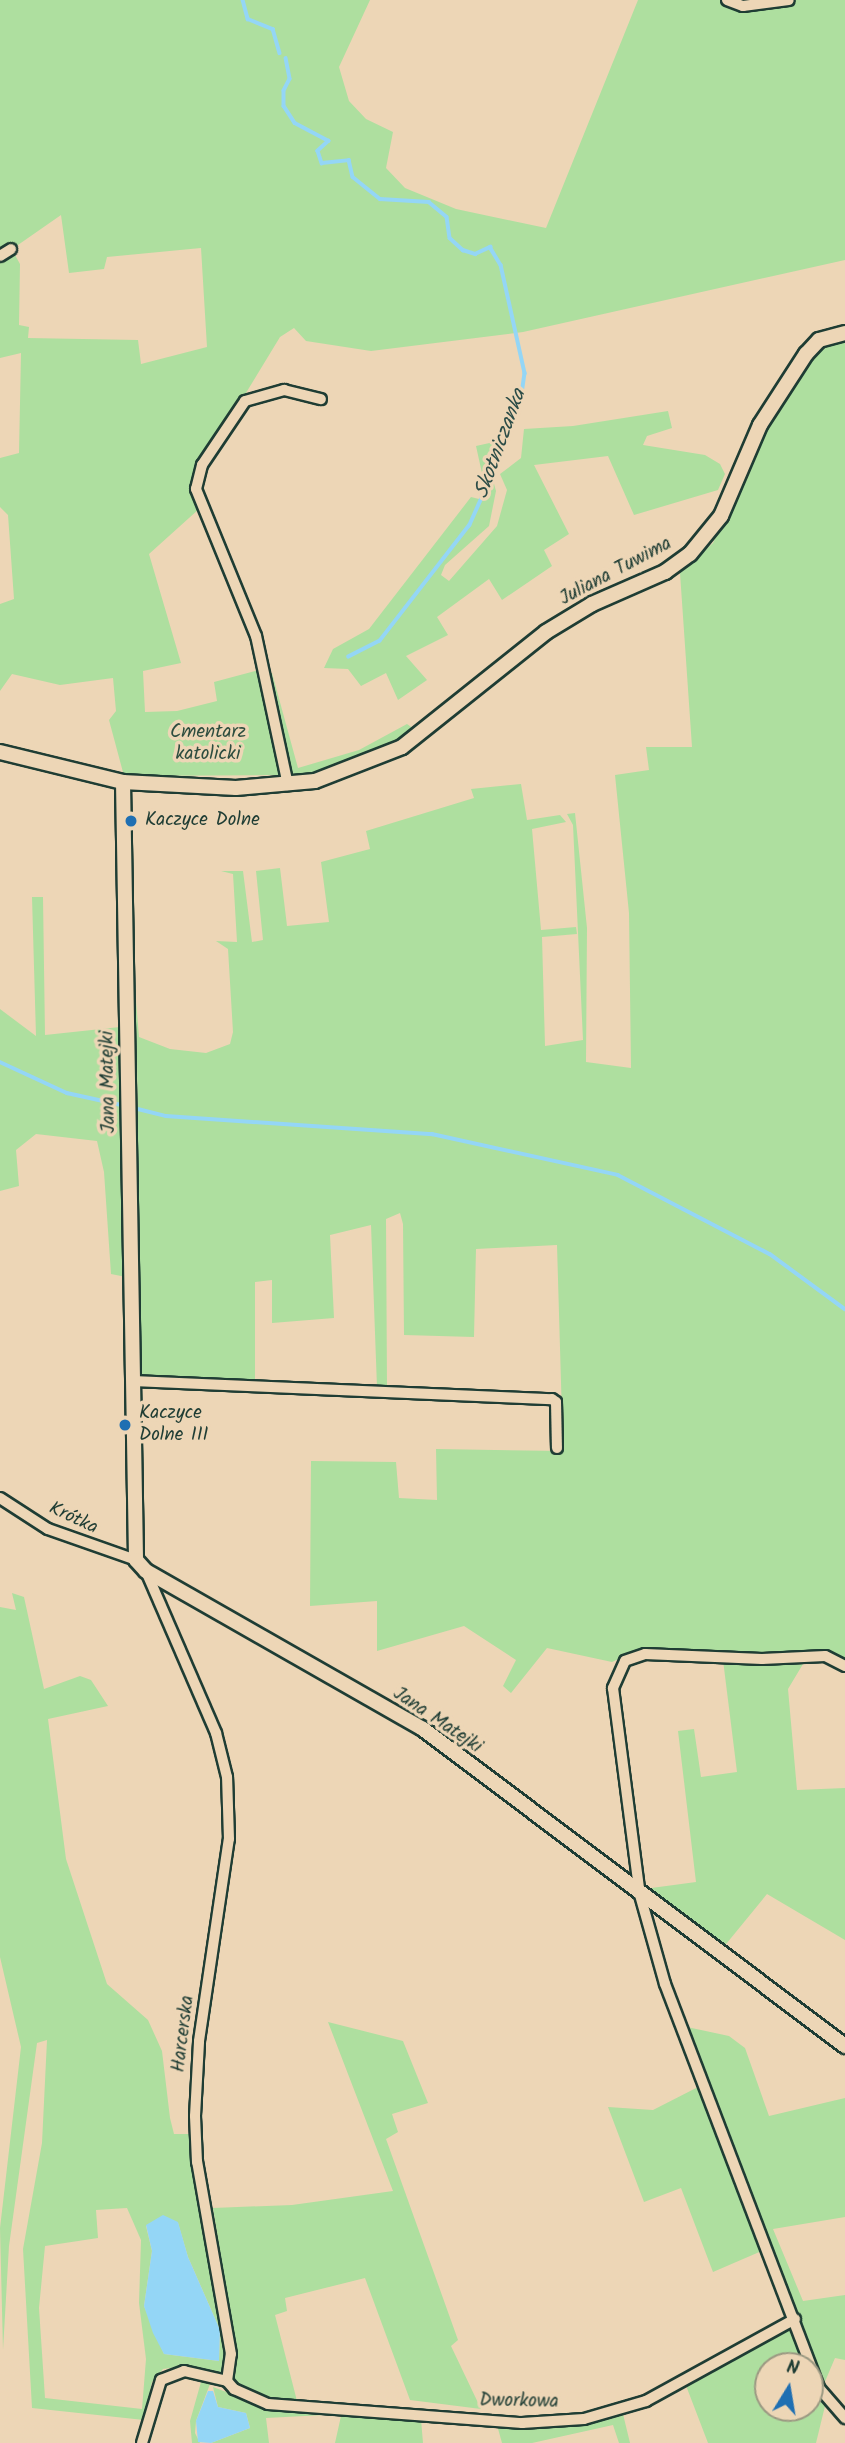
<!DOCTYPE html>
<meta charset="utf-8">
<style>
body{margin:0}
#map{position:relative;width:845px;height:2443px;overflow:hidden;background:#edd6b6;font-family:Kalam,sans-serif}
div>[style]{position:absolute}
.green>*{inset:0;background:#aedf9f}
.water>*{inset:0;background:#94d6f6}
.stream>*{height:3.5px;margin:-1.75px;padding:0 1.75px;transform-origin:1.75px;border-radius:1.75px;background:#94d6f6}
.roads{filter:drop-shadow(2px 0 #1f3d34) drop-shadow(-2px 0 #1f3d34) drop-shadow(0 2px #1f3d34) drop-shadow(0 -2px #1f3d34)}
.street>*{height:10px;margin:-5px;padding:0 5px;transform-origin:5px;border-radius:5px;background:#edd6b6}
.secondary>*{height:14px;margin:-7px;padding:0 7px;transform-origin:7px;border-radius:7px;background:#edd6b6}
.dots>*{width:19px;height:19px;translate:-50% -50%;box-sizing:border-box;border:4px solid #edd6b6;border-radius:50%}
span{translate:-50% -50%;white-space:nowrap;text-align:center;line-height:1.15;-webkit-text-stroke:7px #edd6b6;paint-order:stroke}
.street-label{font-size:19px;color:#1f3d34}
.park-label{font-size:19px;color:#2d4d3f}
.poi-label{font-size:19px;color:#1f3d34}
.left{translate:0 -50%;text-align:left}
.water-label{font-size:21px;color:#2b4c47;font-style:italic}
.north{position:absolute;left:754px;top:2352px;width:70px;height:70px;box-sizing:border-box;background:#edd6b6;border:2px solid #9b9982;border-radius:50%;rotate:11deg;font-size:19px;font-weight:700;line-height:28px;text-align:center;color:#1f3d34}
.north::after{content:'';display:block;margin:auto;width:24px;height:32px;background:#1f6fb2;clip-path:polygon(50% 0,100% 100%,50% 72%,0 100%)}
</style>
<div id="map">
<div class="green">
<div style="clip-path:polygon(evenodd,0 0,370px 0,339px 67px,349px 101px,366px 119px,393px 132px,386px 168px,405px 188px,456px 209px,546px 228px,638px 0,845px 0,845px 260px,523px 332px,371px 351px,306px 341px,294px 328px,280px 337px,202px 465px,199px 509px,149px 554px,181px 663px,143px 671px,145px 712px,177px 711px,217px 701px,214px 682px,259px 670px,283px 775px,124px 776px,109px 720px,116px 711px,113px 678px,60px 685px,12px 674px,0 691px,0 604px,14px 599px,8px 515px,0 507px,0 458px,19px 453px,21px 353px,0 358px,0 0,61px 215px,69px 273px,104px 269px,107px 257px,201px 248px,207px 347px,141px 364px,138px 340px,28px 338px,29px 327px,19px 325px,20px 264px,15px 255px,5px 254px,61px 215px)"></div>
<div style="clip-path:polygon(845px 342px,845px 1663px,638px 1650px,612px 1662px,547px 1648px,511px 1693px,503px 1686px,516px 1660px,464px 1626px,377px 1651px,377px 1601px,310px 1606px,311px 1461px,396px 1462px,399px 1498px,437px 1500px,436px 1449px,563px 1451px,557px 1245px,476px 1249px,474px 1337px,404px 1335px,403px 1224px,400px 1213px,386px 1219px,387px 1386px,377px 1387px,371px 1225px,330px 1235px,334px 1318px,272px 1323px,272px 1280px,255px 1282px,255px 1384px,147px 1379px,140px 1374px,137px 1059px,133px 1058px,131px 940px,139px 1037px,170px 1049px,206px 1053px,230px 1044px,233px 1032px,228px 949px,216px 941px,237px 942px,233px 874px,221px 871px,243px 871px,252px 942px,263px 940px,256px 871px,280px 868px,287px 926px,329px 922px,321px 862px,370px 849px,366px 831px,474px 798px,471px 789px,521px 784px,527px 820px,560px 815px,566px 822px,532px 829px,541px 930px,576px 927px,577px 934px,542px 937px,545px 1046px,583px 1040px,573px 825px,567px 814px,575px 813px,587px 928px,586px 1062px,631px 1068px,629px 913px,615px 775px,649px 770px,646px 747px,692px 747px,680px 573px,713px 543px,757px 445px,810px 360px,831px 343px)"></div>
<div style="clip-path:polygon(668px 411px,672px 428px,647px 436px,643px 445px,705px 455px,720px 464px,725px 474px,718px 490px,634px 515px,608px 456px,534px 465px,569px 534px,544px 550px,552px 566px,502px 600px,489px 579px,437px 617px,448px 635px,406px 656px,427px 680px,398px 700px,386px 673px,361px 686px,348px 669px,324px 668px,333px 649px,369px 629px,471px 497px,479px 499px,485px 487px,476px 446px,503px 440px,488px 462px,496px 491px,489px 526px,445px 565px,441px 575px,449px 581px,497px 526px,507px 490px,500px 474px,521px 458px,524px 429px,573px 426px)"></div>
<div style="clip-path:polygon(268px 673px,272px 673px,298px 768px,359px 750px,407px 724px,414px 729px,369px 756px,318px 776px,295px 779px,290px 776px)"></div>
<div style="clip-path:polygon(32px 897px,43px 897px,45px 1035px,120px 1027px,126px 1277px,111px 1274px,104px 1172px,97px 1141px,36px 1134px,16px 1150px,19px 1186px,0 1191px,0 1009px,36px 1036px)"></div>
<div style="clip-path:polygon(evenodd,12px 1593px,24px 1597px,44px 1689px,80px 1676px,91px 1680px,108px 1706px,48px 1719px,66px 1859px,107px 1984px,148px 2020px,162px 2051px,170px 2118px,174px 2134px,190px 2134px,190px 2158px,209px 2237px,228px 2355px,224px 2372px,216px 2378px,186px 2366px,163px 2369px,152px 2382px,144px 2420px,32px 2408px,23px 2249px,42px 2143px,47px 2040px,37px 2043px,9px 2246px,3px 2350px,0 2228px,21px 2047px,0 1957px,0 1607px,16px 1610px,12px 1593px,127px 2208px,141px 2240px,139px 2303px,146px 2359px,142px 2409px,45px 2398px,39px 2308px,45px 2246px,98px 2238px,96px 2210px,127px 2208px,12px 1593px,178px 2223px,188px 2257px,220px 2330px,219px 2361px,164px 2354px,144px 2306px,152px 2251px,146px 2226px,178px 2223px)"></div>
<div style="clip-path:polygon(723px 1660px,803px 1664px,788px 1689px,797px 1790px,845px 1788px,845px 1940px,767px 1894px,722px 1949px,644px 1889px,696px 1882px,678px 1731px,694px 1729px,701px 1777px,737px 1772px)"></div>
<div style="clip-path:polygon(328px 2022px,403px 2041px,428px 2103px,392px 2114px,398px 2132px,386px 2139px,458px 2340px,451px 2346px,481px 2409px,410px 2400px,365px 2278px,285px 2298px,287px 2311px,275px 2315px,297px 2401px,270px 2400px,234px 2385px,237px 2359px,213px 2208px,292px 2205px,393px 2191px)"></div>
<div style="clip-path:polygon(687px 2027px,729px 2036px,745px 2048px,769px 2116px,845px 2098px,845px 2217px,773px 2229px,803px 2301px,845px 2295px,845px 2360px,835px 2358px,821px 2391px,802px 2324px)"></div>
<div style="clip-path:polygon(700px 2086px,764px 2250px,713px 2272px,681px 2188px,644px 2202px,608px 2107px,653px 2110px)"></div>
<div style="clip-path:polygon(793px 2326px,806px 2366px,768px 2366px,768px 2408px,810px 2408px,810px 2379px,825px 2406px,816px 2443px,708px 2443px,685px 2383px)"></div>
<div style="clip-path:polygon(201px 2382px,210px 2384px,196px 2421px,195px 2433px,200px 2443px,192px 2443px,190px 2421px)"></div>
<div style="clip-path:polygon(213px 2387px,263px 2406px,421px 2419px,423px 2443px,335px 2443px,341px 2416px,324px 2415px,266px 2418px,269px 2443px,211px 2443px,250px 2428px,246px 2413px,218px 2407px)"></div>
<div style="clip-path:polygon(623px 2414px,630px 2443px,619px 2443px,613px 2425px,532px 2443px,502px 2443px,497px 2425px,593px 2422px)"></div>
</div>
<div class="water">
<div style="clip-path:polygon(163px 2215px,178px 2222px,188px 2257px,220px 2330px,219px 2361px,164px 2354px,153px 2333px,144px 2306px,152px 2251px,146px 2225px)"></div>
<div style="clip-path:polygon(208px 2391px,213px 2391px,218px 2407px,246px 2413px,250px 2428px,211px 2443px,198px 2442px,196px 2421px)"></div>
</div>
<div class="stream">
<div style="left:243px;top:0;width:20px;rotate:75deg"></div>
<div style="left:248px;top:19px;width:27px;rotate:22deg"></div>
<div style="left:273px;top:29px;width:25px;rotate:74deg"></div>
<div style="left:286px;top:58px;width:21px;rotate:79deg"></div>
<div style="left:290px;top:79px;width:13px;rotate:117deg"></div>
<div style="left:284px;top:91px;width:15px;rotate:90deg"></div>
<div style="left:284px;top:106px;width:20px;rotate:57deg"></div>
<div style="left:295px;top:123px;width:38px;rotate:28deg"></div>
<div style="left:329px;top:141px;width:15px;rotate:138deg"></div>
<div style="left:318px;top:151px;width:13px;rotate:72deg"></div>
<div style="left:322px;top:163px;width:27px;rotate:-6deg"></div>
<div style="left:349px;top:160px;width:17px;rotate:77deg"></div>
<div style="left:353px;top:177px;width:35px;rotate:39deg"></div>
<div style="left:380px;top:199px;width:49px;rotate:3.5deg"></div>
<div style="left:429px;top:202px;width:23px;rotate:40deg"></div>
<div style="left:447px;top:217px;width:21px;rotate:82deg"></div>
<div style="left:450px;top:238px;width:18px;rotate:43deg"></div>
<div style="left:463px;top:250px;width:13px;rotate:18deg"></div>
<div style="left:475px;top:254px;width:17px;rotate:-25deg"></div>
<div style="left:490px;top:247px;width:21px;rotate:59deg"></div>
<div style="left:501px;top:265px;width:111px;rotate:77.5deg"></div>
<div style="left:525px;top:373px;width:29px;rotate:98deg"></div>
<div style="left:521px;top:402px;width:55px;rotate:112.4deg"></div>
<div style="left:500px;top:453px;width:29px;rotate:124deg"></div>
<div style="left:484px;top:477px;width:21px;rotate:95deg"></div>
<div style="left:482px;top:498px;width:30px;rotate:114deg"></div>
<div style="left:470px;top:525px;width:147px;rotate:127.8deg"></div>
<div style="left:380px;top:641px;width:35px;rotate:153deg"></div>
<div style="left:0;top:1062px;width:74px;rotate:24.8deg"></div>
<div style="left:67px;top:1093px;width:60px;rotate:12.4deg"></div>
<div style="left:134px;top:1108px;width:33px;rotate:14deg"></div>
<div style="left:166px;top:1116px;width:267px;rotate:3.9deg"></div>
<div style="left:432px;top:1134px;width:190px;rotate:12.4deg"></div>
<div style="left:618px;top:1175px;width:171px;rotate:27.5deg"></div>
<div style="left:770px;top:1254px;width:93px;rotate:36.3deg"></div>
</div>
<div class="roads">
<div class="street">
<div style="left:727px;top:0;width:17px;rotate:21deg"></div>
<div style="left:743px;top:6px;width:46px;rotate:-7.4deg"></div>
<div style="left:0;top:256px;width:13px;rotate:-32deg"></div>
<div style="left:288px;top:785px;width:152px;rotate:-102.1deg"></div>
<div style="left:256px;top:636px;width:159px;rotate:-112.2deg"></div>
<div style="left:196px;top:489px;width:25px;rotate:-76deg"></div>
<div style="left:202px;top:465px;width:77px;rotate:-56.1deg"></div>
<div style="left:245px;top:401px;width:41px;rotate:-15.8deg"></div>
<div style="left:284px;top:390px;width:38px;rotate:14deg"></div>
<div style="left:133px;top:1381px;width:419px;rotate:2.5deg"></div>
<div style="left:552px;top:1399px;width:5px;rotate:37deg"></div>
<div style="left:556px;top:1402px;width:46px;rotate:88.8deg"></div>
<div style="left:0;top:1498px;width:57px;rotate:32.9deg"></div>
<div style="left:48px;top:1529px;width:93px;rotate:19.4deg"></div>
<div style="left:845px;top:1666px;width:22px;rotate:-153deg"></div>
<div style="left:825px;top:1656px;width:63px;rotate:177.3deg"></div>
<div style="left:762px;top:1659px;width:117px;rotate:-177.6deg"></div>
<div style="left:645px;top:1654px;width:21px;rotate:161deg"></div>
<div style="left:625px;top:1661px;width:30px;rotate:114deg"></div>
<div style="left:613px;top:1688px;width:209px;rotate:82.6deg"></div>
<div style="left:640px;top:1895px;width:92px;rotate:74.3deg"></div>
<div style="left:665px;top:1984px;width:432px;rotate:69.1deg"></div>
<div style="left:819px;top:2388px;width:40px;rotate:49deg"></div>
<div style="left:227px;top:2381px;width:11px;rotate:49deg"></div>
<div style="left:234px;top:2389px;width:37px;rotate:24deg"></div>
<div style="left:268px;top:2404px;width:255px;rotate:4.3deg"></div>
<div style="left:522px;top:2423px;width:62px;rotate:-3.7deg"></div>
<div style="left:584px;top:2419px;width:65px;rotate:-16.2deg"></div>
<div style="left:646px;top:2401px;width:170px;rotate:-28.8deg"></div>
<div style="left:142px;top:2443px;width:66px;rotate:-73.2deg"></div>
<div style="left:161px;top:2380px;width:25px;rotate:-21deg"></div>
<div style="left:184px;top:2371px;width:44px;rotate:13.1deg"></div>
<div style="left:227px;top:2381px;width:27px;rotate:-82deg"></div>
<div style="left:231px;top:2354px;width:195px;rotate:-100deg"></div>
<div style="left:197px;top:2162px;width:46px;rotate:-92.5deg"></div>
<div style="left:195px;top:2116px;width:75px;rotate:-86.9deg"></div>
<div style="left:199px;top:2041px;width:204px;rotate:-81.6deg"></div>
<div style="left:229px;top:1839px;width:62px;rotate:-91.8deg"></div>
<div style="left:227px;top:1777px;width:45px;rotate:-104deg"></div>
<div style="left:216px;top:1733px;width:176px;rotate:-113.4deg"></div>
</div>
<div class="secondary">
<div style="left:0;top:752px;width:127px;rotate:13.7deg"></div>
<div style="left:123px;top:782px;width:113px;rotate:3deg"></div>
<div style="left:236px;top:788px;width:79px;rotate:-5.1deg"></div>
<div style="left:315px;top:781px;width:93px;rotate:-21.3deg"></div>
<div style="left:402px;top:747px;width:184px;rotate:-38.6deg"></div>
<div style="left:546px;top:632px;width:54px;rotate:-31.3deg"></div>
<div style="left:592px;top:604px;width:80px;rotate:-23.7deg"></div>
<div style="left:665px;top:572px;width:31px;rotate:-36deg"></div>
<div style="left:690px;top:554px;width:49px;rotate:-50.8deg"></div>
<div style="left:721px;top:516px;width:99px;rotate:-66.8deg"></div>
<div style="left:760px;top:425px;width:85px;rotate:-57.1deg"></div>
<div style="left:806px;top:354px;width:19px;rotate:-47deg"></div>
<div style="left:819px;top:340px;width:27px;rotate:-15deg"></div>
<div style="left:123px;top:782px;width:778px;rotate:89.04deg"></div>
<div style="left:136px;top:1560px;width:15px;rotate:48deg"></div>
<div style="left:146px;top:1571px;width:319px;rotate:29.7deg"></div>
<div style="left:423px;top:1729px;width:528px;rotate:36.91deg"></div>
</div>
</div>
<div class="dots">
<div style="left:131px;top:821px;background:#1f6fb2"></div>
<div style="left:125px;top:1425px;background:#1f6fb2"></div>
</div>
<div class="street-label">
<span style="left:616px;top:572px;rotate:-28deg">Juliana Tuwima</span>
<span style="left:109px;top:1082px;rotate:-91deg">Jana Matejki</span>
<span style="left:73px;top:1519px;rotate:25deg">Krótka</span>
<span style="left:437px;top:1721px;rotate:34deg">Jana Matejki</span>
<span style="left:184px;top:2034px;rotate:-83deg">Harcerska</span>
<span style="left:519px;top:2402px;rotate:1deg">Dworkowa</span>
</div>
<div class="park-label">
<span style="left:208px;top:744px">Cmentarz<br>katolicki</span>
</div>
<div class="poi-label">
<span class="left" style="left:145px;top:821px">Kaczyce Dolne</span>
<span class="left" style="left:139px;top:1425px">Kaczyce<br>Dolne III</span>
</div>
<div class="water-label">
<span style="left:501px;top:444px;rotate:-70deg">Skotniczanka</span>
</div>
<div class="north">N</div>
</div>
